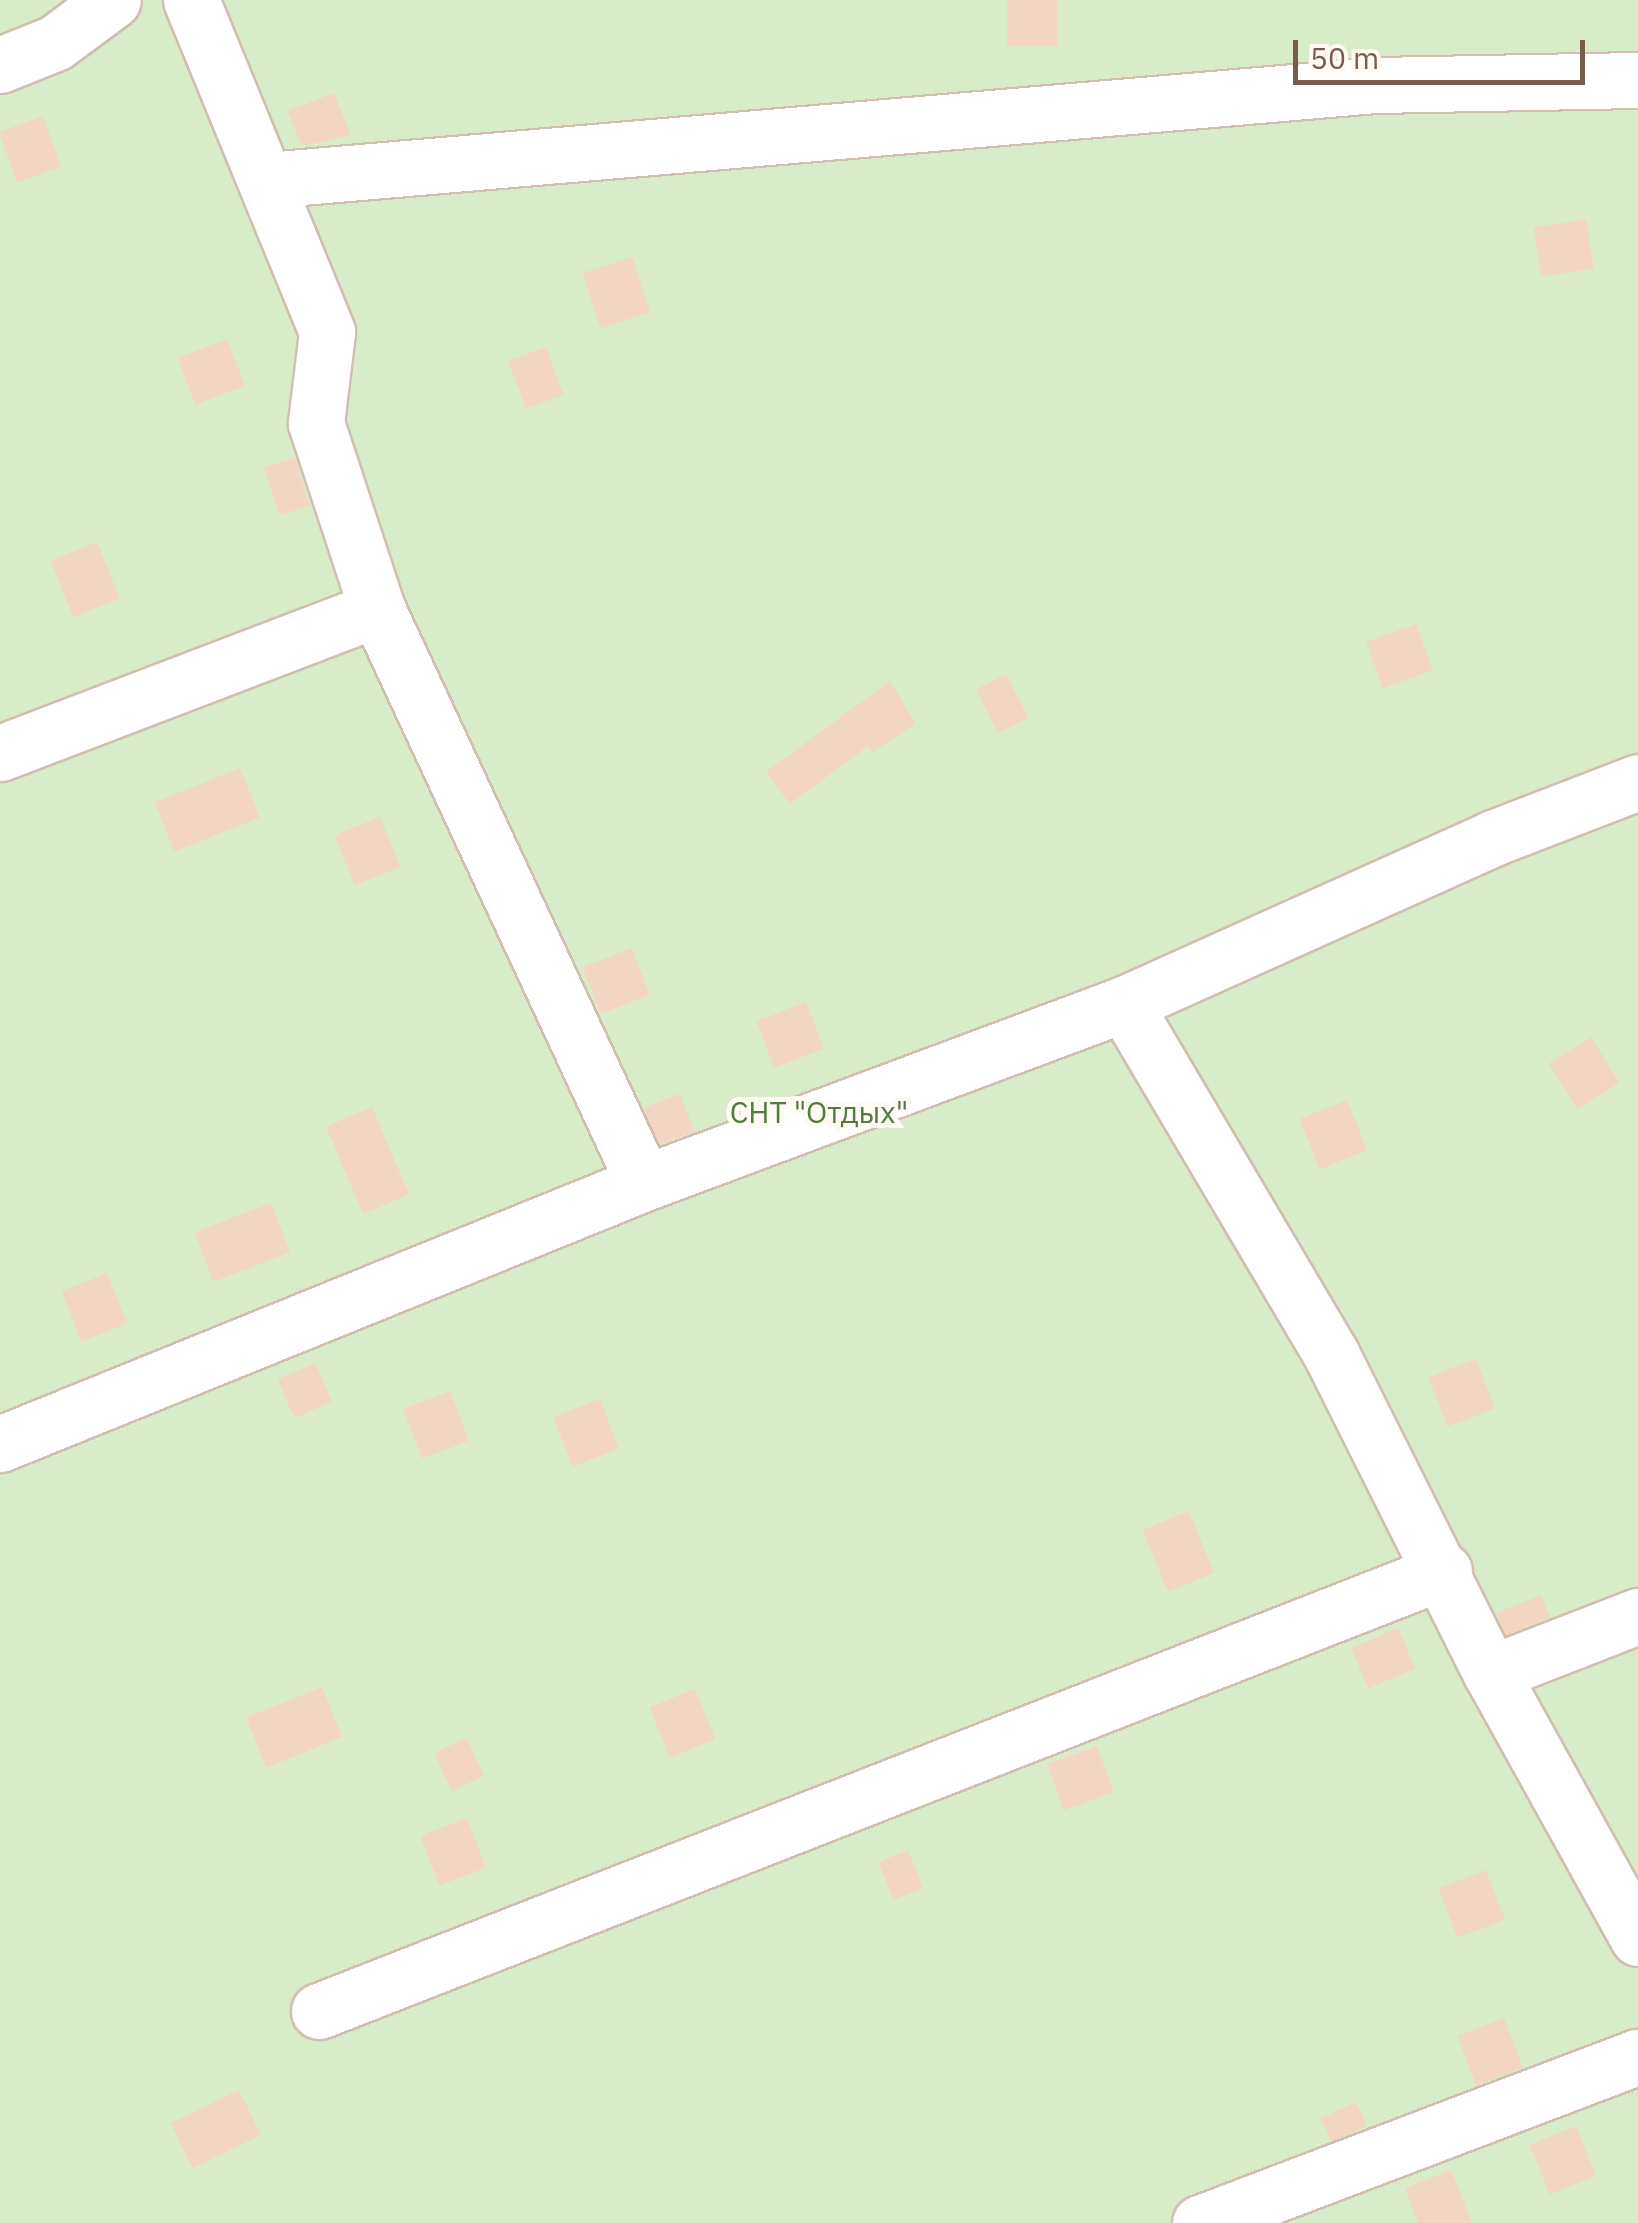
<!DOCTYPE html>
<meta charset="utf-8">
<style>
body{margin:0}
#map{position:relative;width:1638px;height:2223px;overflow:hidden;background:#fdf6ec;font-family:"IBM Plex Sans",sans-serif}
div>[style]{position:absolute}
.green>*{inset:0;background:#d8ecc9;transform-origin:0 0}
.building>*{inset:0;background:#f3d5c3;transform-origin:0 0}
.roads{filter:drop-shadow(2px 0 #d1beb0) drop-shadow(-2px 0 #d1beb0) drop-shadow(0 2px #d1beb0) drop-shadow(0 -2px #d1beb0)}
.minor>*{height:55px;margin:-27.5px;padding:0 27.5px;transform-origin:27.5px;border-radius:27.5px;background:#fff}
span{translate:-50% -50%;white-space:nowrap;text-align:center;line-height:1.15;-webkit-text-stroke:10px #fffaf3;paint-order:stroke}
.park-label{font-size:30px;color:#537a41}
.scale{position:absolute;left:1293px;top:40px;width:292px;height:45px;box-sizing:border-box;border:5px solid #7a5c4d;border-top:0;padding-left:12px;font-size:30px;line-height:35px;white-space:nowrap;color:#7a5c4d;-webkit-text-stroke:8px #fffaf3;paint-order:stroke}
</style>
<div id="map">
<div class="green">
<div style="left:0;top:0;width:1638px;height:2223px"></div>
</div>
<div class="building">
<div style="left:1007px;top:0;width:50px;height:46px"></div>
<div style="clip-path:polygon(334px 93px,351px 135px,302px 146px,287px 111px)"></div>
<div style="left:43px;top:116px;width:54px;height:47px;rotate:70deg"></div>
<div style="left:1586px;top:219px;width:50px;height:53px;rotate:81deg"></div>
<div style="left:632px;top:257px;width:58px;height:52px;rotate:72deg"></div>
<div style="left:227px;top:339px;width:50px;height:53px;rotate:69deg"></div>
<div style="left:546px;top:347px;width:51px;height:40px;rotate:70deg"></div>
<div style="left:295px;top:458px;width:50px;height:32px;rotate:73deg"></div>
<div style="left:97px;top:542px;width:61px;height:50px;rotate:68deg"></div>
<div style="left:1416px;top:624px;width:49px;height:53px;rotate:70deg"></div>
<div style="left:1006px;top:674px;width:49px;height:34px;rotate:63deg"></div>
<div style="clip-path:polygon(890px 681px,916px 724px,872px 752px,868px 746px,790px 804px,766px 772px)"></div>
<div style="left:240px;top:768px;width:53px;height:92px;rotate:68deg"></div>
<div style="left:380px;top:817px;width:54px;height:49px;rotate:68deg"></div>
<div style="left:632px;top:948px;width:50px;height:53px;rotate:69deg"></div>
<div style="left:806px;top:1002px;width:50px;height:53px;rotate:69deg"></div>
<div style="left:1591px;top:1037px;width:54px;height:50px;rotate:58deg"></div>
<div style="left:680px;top:1094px;width:40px;height:39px;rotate:69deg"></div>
<div style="left:1347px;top:1100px;width:54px;height:51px;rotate:68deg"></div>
<div style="left:372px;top:1107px;width:95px;height:50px;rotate:67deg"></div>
<div style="left:271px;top:1203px;width:53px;height:82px;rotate:69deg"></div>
<div style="left:107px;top:1273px;width:54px;height:49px;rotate:68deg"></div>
<div style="left:1476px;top:1359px;width:53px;height:51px;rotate:69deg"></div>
<div style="left:315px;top:1363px;width:42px;height:41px;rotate:66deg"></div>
<div style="left:450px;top:1391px;width:53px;height:50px;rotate:69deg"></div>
<div style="left:600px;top:1399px;width:53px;height:50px;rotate:69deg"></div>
<div style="left:1189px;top:1511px;width:67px;height:50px;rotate:68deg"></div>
<div style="left:1541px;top:1595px;width:24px;height:48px;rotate:68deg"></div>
<div style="left:1398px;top:1628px;width:44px;height:51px;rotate:67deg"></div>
<div style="left:322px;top:1687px;width:54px;height:82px;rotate:68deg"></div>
<div style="left:695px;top:1689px;width:54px;height:49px;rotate:68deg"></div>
<div style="left:467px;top:1738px;width:42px;height:36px;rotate:66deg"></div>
<div style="left:1097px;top:1746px;width:49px;height:53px;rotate:70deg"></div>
<div style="left:467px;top:1818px;width:53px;height:50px;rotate:69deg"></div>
<div style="left:908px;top:1850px;width:41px;height:32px;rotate:68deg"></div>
<div style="left:1486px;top:1870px;width:53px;height:51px;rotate:69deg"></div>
<div style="left:1504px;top:2018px;width:53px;height:50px;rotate:69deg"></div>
<div style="left:239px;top:2090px;width:50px;height:76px;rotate:64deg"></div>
<div style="left:1356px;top:2102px;width:26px;height:39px;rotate:65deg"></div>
<div style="left:1576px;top:2126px;width:54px;height:50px;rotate:68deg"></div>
<div style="clip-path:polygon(1451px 2170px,1472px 2223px,1418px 2223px,1405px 2188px)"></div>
</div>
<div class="roads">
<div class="minor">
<div style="left:191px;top:0;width:359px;rotate:67.7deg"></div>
<div style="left:327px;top:332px;width:92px;rotate:96.9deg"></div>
<div style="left:316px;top:423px;width:196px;rotate:71.8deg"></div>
<div style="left:377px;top:609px;width:633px;rotate:65.05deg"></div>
<div style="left:0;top:65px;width:59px;rotate:-21.8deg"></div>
<div style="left:55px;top:43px;width:72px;rotate:-36.6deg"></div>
<div style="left:267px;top:180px;width:1113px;rotate:-4.9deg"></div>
<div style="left:1376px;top:85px;width:262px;rotate:-1.1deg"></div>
<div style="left:0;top:753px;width:404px;rotate:-20.9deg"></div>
<div style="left:1124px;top:1004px;width:407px;rotate:59.4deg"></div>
<div style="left:1331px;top:1354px;width:357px;rotate:63.4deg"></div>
<div style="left:1491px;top:1673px;width:303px;rotate:61deg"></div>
<div style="left:0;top:1444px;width:695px;rotate:-22.06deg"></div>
<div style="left:644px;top:1183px;width:512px;rotate:-20.45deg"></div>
<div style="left:1124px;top:1004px;width:405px;rotate:-24.2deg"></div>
<div style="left:1493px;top:838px;width:155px;rotate:-21.1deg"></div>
<div style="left:1491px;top:1673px;width:158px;rotate:-21.2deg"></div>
<div style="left:319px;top:2011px;width:1208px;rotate:-21.36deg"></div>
<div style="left:1200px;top:2223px;width:468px;rotate:-20.8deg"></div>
</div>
</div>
<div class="park-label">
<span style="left:819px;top:1112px">СНТ "Отдых"</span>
</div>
<div class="scale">50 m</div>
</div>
